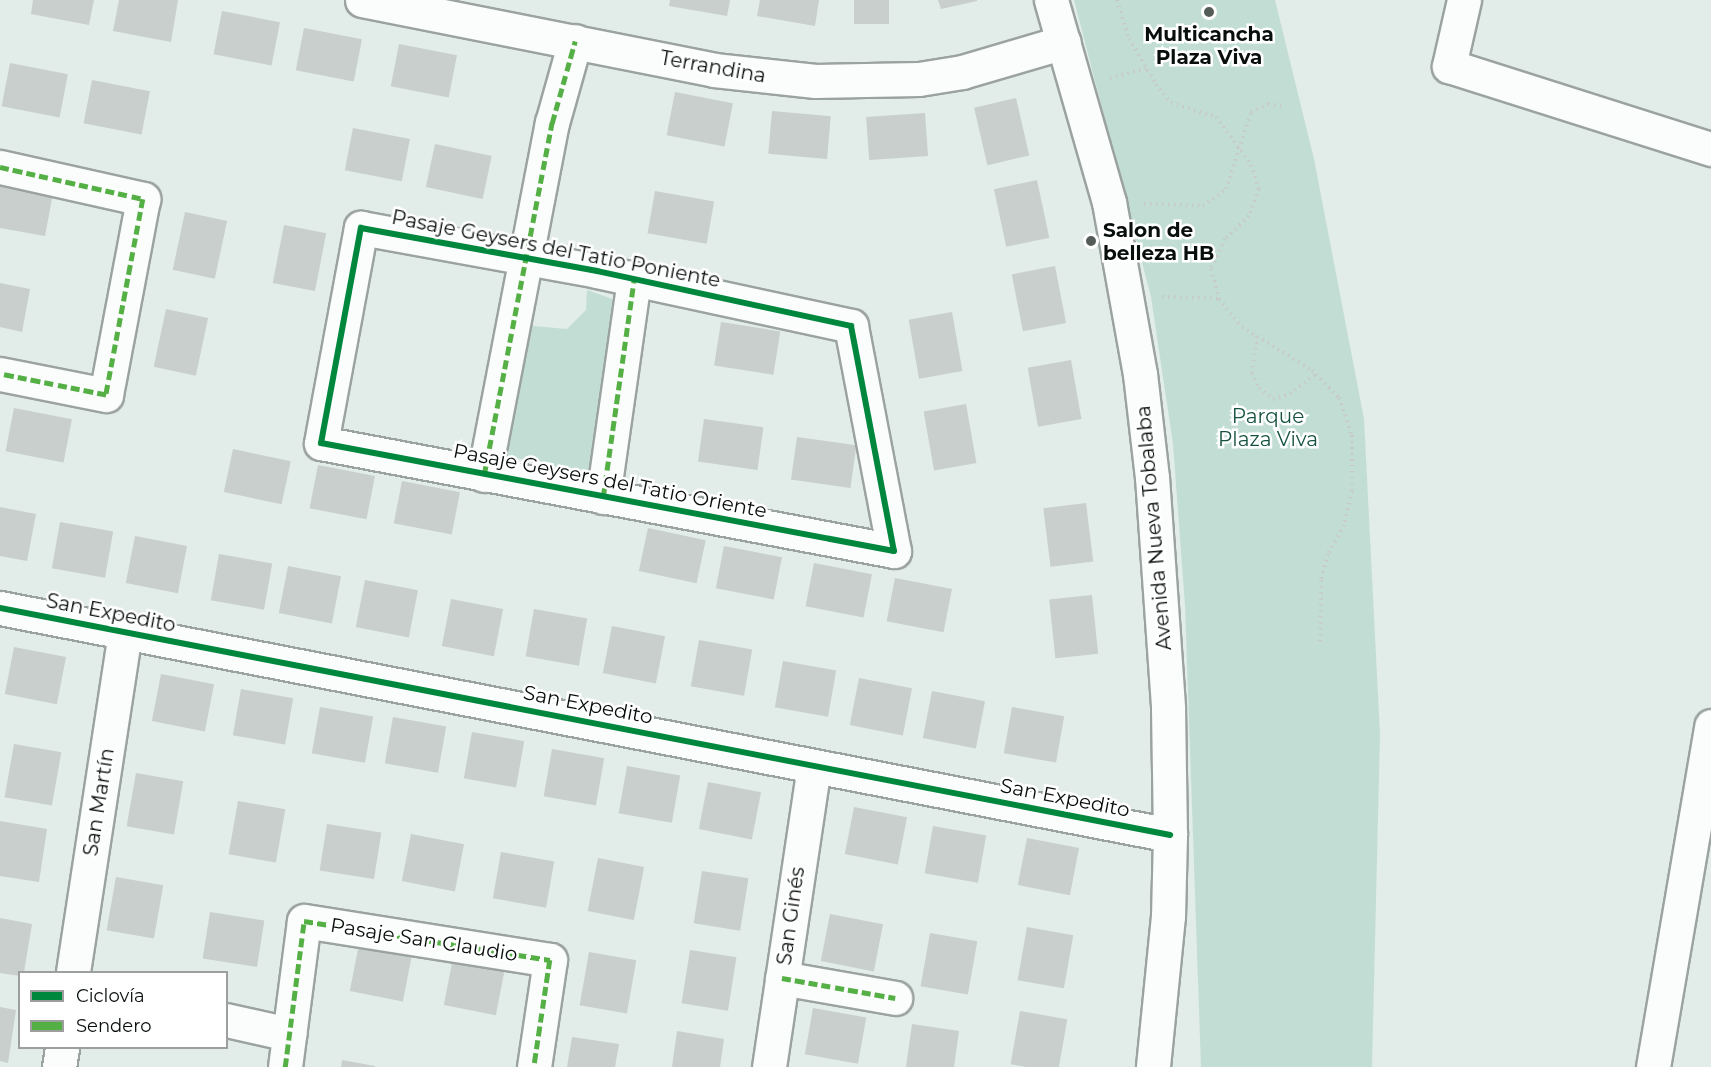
<!DOCTYPE html>
<meta charset="utf-8">
<style>
body{margin:0}
#map{position:relative;width:1711px;height:1067px;overflow:hidden;background:#e2ece8;font-family:Montserrat,sans-serif}
div>[style]{position:absolute}
.green>*{inset:0;background:#c2ded4}
.building>*{inset:0;background:#c8cfcc;transform-origin:0 0}
.path>*{height:4px;margin-top:-2px;transform-origin:0;background:repeating-linear-gradient(90deg,#c7cac9 0 1.5px,transparent 0 6px)}
.roads{filter:drop-shadow(2px 0 #9ba39f) drop-shadow(-2px 0 #9ba39f) drop-shadow(0 2px #9ba39f) drop-shadow(0 -2px #9ba39f)}
.minor>*{height:33px;margin:-16.5px;padding:0 16.5px;transform-origin:16.5px;border-radius:16.5px;background:#fbfcfc}
.quiet>*{height:4.5px;margin-top:-2.25px;transform-origin:0;background:repeating-linear-gradient(90deg,#54b044 0 9px,transparent 0 13.5px)}
.cycleway>*{height:6px;margin:-3px;padding:0 3px;transform-origin:3px;border-radius:3px;background:#00873e}
.dots>*{width:16px;height:16px;translate:-50% -50%;box-sizing:border-box;border:3px solid #fff;border-radius:50%}
span{translate:-50% -50%;white-space:nowrap;text-align:center;line-height:1.15;-webkit-text-stroke:5px #fff;paint-order:stroke}
.poi-label{font-size:20px;color:#080e0b;font-weight:700}
.left{translate:0 -50%;text-align:left}
.street-label{font-size:20px;color:#080e0b}
.park-label{font-size:20px;color:#165342}
.legend{position:absolute;left:18px;top:971px;width:210px;height:78px;box-sizing:border-box;background:#fff;border:2px solid #9c9f9d;margin:0;padding:8px 10px;list-style:none;font-size:18px;color:#080e0b}
.legend li{display:flex;align-items:center;gap:12px;height:30px}
.legend b{width:30px;border:2px solid #9c9f9d}
</style>
<div id="map">
<div class="green">
<div style="clip-path:polygon(1074px 0,1275px 0,1314px 159px,1364px 419px,1380px 734px,1372px 1067px,1201px 1067px,1185px 605px,1173px 444px,1151px 297px)"></div>
<div style="clip-path:polygon(587px 290px,615px 300px,592px 474px,497px 454px,522px 325px,567px 329px,586px 310px)"></div>
</div>
<div class="building">
<div style="clip-path:polygon(33px 0,94px 0,89px 25px,31px 14px)"></div>
<div style="clip-path:polygon(119px 0,178px 0,171px 42px,113px 31px)"></div>
<div style="clip-path:polygon(670px 0,730px 0,727px 16px,669px 6px)"></div>
<div style="clip-path:polygon(760px 0,819px 0,815px 26px,757px 16px)"></div>
<div style="left:854px;top:0;width:35px;height:24px"></div>
<div style="clip-path:polygon(938px 0,977px 0,977px 1px,941px 9px)"></div>
<div style="left:222px;top:11px;width:59px;height:44px;rotate:11deg"></div>
<div style="left:304px;top:28px;width:59px;height:43px;rotate:11deg"></div>
<div style="left:399px;top:44px;width:59px;height:43px;rotate:11deg"></div>
<div style="left:10px;top:63px;width:59px;height:44px;rotate:11deg"></div>
<div style="left:92px;top:80px;width:59px;height:44px;rotate:11deg"></div>
<div style="left:675px;top:92px;width:59px;height:44px;rotate:11deg"></div>
<div style="left:1016px;top:98px;width:59px;height:43px;rotate:77deg"></div>
<div style="left:772px;top:111px;width:59px;height:43px;rotate:5deg"></div>
<div style="left:925px;top:113px;width:43px;height:59px;rotate:86deg"></div>
<div style="left:353px;top:128px;width:58px;height:43px;rotate:11deg"></div>
<div style="left:435px;top:144px;width:58px;height:44px;rotate:12deg"></div>
<div style="left:1037px;top:180px;width:59px;height:44px;rotate:78deg"></div>
<div style="clip-path:polygon(0 183px,53px 193px,45px 236px,0 228px)"></div>
<div style="left:655px;top:191px;width:60px;height:43px;rotate:10deg"></div>
<div style="left:185px;top:212px;width:43px;height:59px;rotate:12deg"></div>
<div style="left:284px;top:225px;width:43px;height:59px;rotate:11deg"></div>
<div style="left:1055px;top:266px;width:58px;height:44px;rotate:79deg"></div>
<div style="clip-path:polygon(0 283px,30px 289px,22px 332px,0 327px)"></div>
<div style="left:166px;top:309px;width:43px;height:59px;rotate:12deg"></div>
<div style="left:952px;top:312px;width:60px;height:44px;rotate:80deg"></div>
<div style="left:721px;top:322px;width:60px;height:44px;rotate:9deg"></div>
<div style="left:1071px;top:360px;width:60px;height:44px;rotate:80deg"></div>
<div style="left:966px;top:404px;width:60px;height:43px;rotate:80deg"></div>
<div style="left:14px;top:408px;width:59px;height:44px;rotate:11deg"></div>
<div style="left:704px;top:419px;width:60px;height:43px;rotate:8deg"></div>
<div style="left:797px;top:437px;width:60px;height:43px;rotate:8deg"></div>
<div style="left:233px;top:449px;width:59px;height:44px;rotate:12deg"></div>
<div style="left:318px;top:465px;width:58px;height:44px;rotate:11deg"></div>
<div style="left:402px;top:481px;width:59px;height:43px;rotate:11deg"></div>
<div style="left:1086px;top:503px;width:59px;height:43px;rotate:83deg"></div>
<div style="clip-path:polygon(0 507px,36px 514px,27px 561px,0 556px)"></div>
<div style="left:60px;top:522px;width:54px;height:47px;rotate:10deg"></div>
<div style="left:648px;top:528px;width:59px;height:44px;rotate:12deg"></div>
<div style="left:135px;top:536px;width:53px;height:48px;rotate:11deg"></div>
<div style="left:724px;top:546px;width:59px;height:43px;rotate:11deg"></div>
<div style="left:219px;top:554px;width:54px;height:47px;rotate:10deg"></div>
<div style="left:814px;top:563px;width:59px;height:44px;rotate:11deg"></div>
<div style="left:288px;top:566px;width:54px;height:48px;rotate:11deg"></div>
<div style="left:895px;top:578px;width:58px;height:44px;rotate:11deg"></div>
<div style="left:365px;top:580px;width:54px;height:48px;rotate:11deg"></div>
<div style="left:1092px;top:595px;width:59px;height:43px;rotate:84deg"></div>
<div style="left:451px;top:599px;width:53px;height:48px;rotate:11deg"></div>
<div style="left:534px;top:609px;width:54px;height:48px;rotate:10deg"></div>
<div style="left:612px;top:626px;width:54px;height:48px;rotate:11deg"></div>
<div style="left:699px;top:640px;width:54px;height:47px;rotate:10deg"></div>
<div style="left:14px;top:647px;width:53px;height:48px;rotate:11deg"></div>
<div style="left:783px;top:661px;width:54px;height:47px;rotate:10deg"></div>
<div style="left:161px;top:674px;width:54px;height:48px;rotate:11deg"></div>
<div style="left:859px;top:678px;width:54px;height:48px;rotate:11deg"></div>
<div style="left:241px;top:689px;width:53px;height:47px;rotate:10deg"></div>
<div style="left:932px;top:691px;width:54px;height:48px;rotate:11deg"></div>
<div style="left:320px;top:707px;width:54px;height:47px;rotate:10deg"></div>
<div style="left:1012px;top:707px;width:53px;height:47px;rotate:10deg"></div>
<div style="left:393px;top:717px;width:54px;height:47px;rotate:10deg"></div>
<div style="left:472px;top:732px;width:53px;height:47px;rotate:10deg"></div>
<div style="left:14px;top:744px;width:48px;height:54px;rotate:10deg"></div>
<div style="left:552px;top:749px;width:53px;height:48px;rotate:10deg"></div>
<div style="left:627px;top:766px;width:54px;height:48px;rotate:10deg"></div>
<div style="left:136px;top:773px;width:48px;height:54px;rotate:10deg"></div>
<div style="left:708px;top:782px;width:54px;height:48px;rotate:11deg"></div>
<div style="left:238px;top:801px;width:48px;height:54px;rotate:10deg"></div>
<div style="left:854px;top:807px;width:54px;height:48px;rotate:11deg"></div>
<div style="clip-path:polygon(0 821px,47px 829px,39px 882px,0 876px)"></div>
<div style="left:327px;top:824px;width:55px;height:47px;rotate:9deg"></div>
<div style="left:933px;top:826px;width:54px;height:48px;rotate:10deg"></div>
<div style="left:411px;top:834px;width:54px;height:48px;rotate:11deg"></div>
<div style="left:1027px;top:838px;width:53px;height:48px;rotate:11deg"></div>
<div style="left:501px;top:852px;width:54px;height:47px;rotate:10deg"></div>
<div style="left:598px;top:858px;width:47px;height:54px;rotate:11deg"></div>
<div style="left:702px;top:871px;width:47px;height:53px;rotate:9deg"></div>
<div style="left:116px;top:877px;width:48px;height:54px;rotate:10deg"></div>
<div style="left:210px;top:912px;width:55px;height:47px;rotate:9deg"></div>
<div style="left:830px;top:914px;width:54px;height:48px;rotate:11deg"></div>
<div style="clip-path:polygon(0 918px,32px 924px,24px 972px,20px 976px,0 973px)"></div>
<div style="left:1027px;top:927px;width:47px;height:54px;rotate:10deg"></div>
<div style="left:930px;top:933px;width:48px;height:54px;rotate:10deg"></div>
<div style="left:359px;top:944px;width:54px;height:48px;rotate:11deg"></div>
<div style="left:690px;top:950px;width:47px;height:54px;rotate:9deg"></div>
<div style="left:589px;top:952px;width:48px;height:54px;rotate:10deg"></div>
<div style="left:453px;top:958px;width:53px;height:48px;rotate:11deg"></div>
<div style="clip-path:polygon(0 1007px,16px 1010px,8px 1063px,0 1061px)"></div>
<div style="left:813px;top:1008px;width:54px;height:47px;rotate:10deg"></div>
<div style="left:1020px;top:1011px;width:48px;height:54px;rotate:10deg"></div>
<div style="clip-path:polygon(912px 1024px,959px 1031px,954px 1067px,906px 1067px)"></div>
<div style="clip-path:polygon(677px 1031px,724px 1039px,720px 1067px,672px 1067px)"></div>
<div style="clip-path:polygon(572px 1037px,619px 1044px,615px 1067px,567px 1067px)"></div>
<div style="clip-path:polygon(342px 1060px,375px 1066px,375px 1067px,341px 1067px)"></div>
</div>
<div class="path">
<div style="left:1117px;top:0;width:41px;rotate:72.9deg"></div>
<div style="left:1129px;top:39px;width:52px;rotate:59deg"></div>
<div style="left:1156px;top:84px;width:24px;rotate:52deg"></div>
<div style="left:1171px;top:103px;width:47px;rotate:17.3deg"></div>
<div style="left:1216px;top:117px;width:59px;rotate:53.9deg"></div>
<div style="left:1251px;top:165px;width:25px;rotate:72deg"></div>
<div style="left:1259px;top:189px;width:29px;rotate:110deg"></div>
<div style="left:1249px;top:216px;width:33px;rotate:136deg"></div>
<div style="left:1225px;top:239px;width:33px;rotate:115deg"></div>
<div style="left:1211px;top:269px;width:31px;rotate:75deg"></div>
<div style="left:1219px;top:299px;width:36px;rotate:51deg"></div>
<div style="left:1242px;top:327px;width:82px;rotate:31.6deg"></div>
<div style="left:1312px;top:370px;width:39px;rotate:46deg"></div>
<div style="left:1339px;top:398px;width:39px;rotate:71deg"></div>
<div style="left:1352px;top:435px;width:56px;rotate:90deg"></div>
<div style="left:1352px;top:491px;width:35px;rotate:103deg"></div>
<div style="left:1344px;top:525px;width:33px;rotate:119deg"></div>
<div style="left:1328px;top:554px;width:27px;rotate:105deg"></div>
<div style="left:1321px;top:580px;width:64px;rotate:90.9deg"></div>
<div style="left:1110px;top:78px;width:38px;rotate:-15deg"></div>
<div style="left:1144px;top:204px;width:59px;rotate:1.9deg"></div>
<div style="left:1203px;top:206px;width:29px;rotate:-36deg"></div>
<div style="left:1226px;top:189px;width:81px;rotate:-72deg"></div>
<div style="left:1251px;top:112px;width:19px;rotate:-25deg"></div>
<div style="left:1268px;top:104px;width:16px;rotate:11deg"></div>
<div style="left:1162px;top:297px;width:57px;rotate:2deg"></div>
<div style="left:1257px;top:336px;width:37px;rotate:98deg"></div>
<div style="left:1252px;top:373px;width:17px;rotate:65deg"></div>
<div style="left:1259px;top:388px;width:18px;rotate:38deg"></div>
<div style="left:1273px;top:399px;width:18px;rotate:-16deg"></div>
<div style="left:1290px;top:394px;width:33px;rotate:-38deg"></div>
</div>
<div class="roads">
<div class="minor">
<div style="left:362px;top:0;width:359px;rotate:11.2deg"></div>
<div style="left:714px;top:70px;width:102px;rotate:6.2deg"></div>
<div style="left:815px;top:81px;width:104px;rotate:-1.1deg"></div>
<div style="left:919px;top:79px;width:44px;rotate:-9.2deg"></div>
<div style="left:962px;top:72px;width:106px;rotate:-16.4deg"></div>
<div style="left:1051px;top:0;width:210px;rotate:74deg"></div>
<div style="left:1109px;top:202px;width:175px;rotate:79.8deg"></div>
<div style="left:1140px;top:374px;width:104px;rotate:83.4deg"></div>
<div style="left:1152px;top:477px;width:232px;rotate:86deg"></div>
<div style="left:1168px;top:708px;width:127px;rotate:89.1deg"></div>
<div style="left:1170px;top:835px;width:81px;rotate:91.4deg"></div>
<div style="left:1168px;top:916px;width:152px;rotate:95.7deg"></div>
<div style="left:1464px;top:0;width:68px;rotate:102.8deg"></div>
<div style="left:1449px;top:66px;width:275px;rotate:17.6deg"></div>
<div style="left:0;top:167px;width:147px;rotate:12.6deg"></div>
<div style="left:143px;top:199px;width:199px;rotate:100.7deg"></div>
<div style="left:106px;top:395px;width:108px;rotate:-168.8deg"></div>
<div style="left:361px;top:228px;width:240px;rotate:10.3deg"></div>
<div style="left:597px;top:271px;width:260px;rotate:12.2deg"></div>
<div style="left:851px;top:326px;width:229px;rotate:79.2deg"></div>
<div style="left:894px;top:551px;width:583px;rotate:-169.33deg"></div>
<div style="left:321px;top:443px;width:219px;rotate:-79.5deg"></div>
<div style="left:484px;top:475px;width:359px;rotate:-79.1deg"></div>
<div style="left:552px;top:123px;width:85px;rotate:-74.3deg"></div>
<div style="left:603px;top:497px;width:220px;rotate:-81.9deg"></div>
<div style="left:0;top:608px;width:1192px;rotate:10.98deg"></div>
<div style="left:73px;top:972px;width:344px;rotate:-81.3deg"></div>
<div style="left:782px;top:978px;width:115px;rotate:10deg"></div>
<div style="left:226px;top:1020px;width:65px;rotate:12.5deg"></div>
<div style="left:59px;top:1067px;width:19px;rotate:-81deg"></div>
<div style="left:285px;top:1067px;width:147px;rotate:-82.6deg"></div>
<div style="left:304px;top:921px;width:249px;rotate:9deg"></div>
<div style="left:550px;top:960px;width:108px;rotate:98.5deg"></div>
<div style="left:769px;top:1067px;width:304px;rotate:-81.5deg"></div>
<div style="left:1653px;top:1067px;width:346px;rotate:-80.3deg"></div>
</div>
</div>
<div class="quiet">
<div style="left:0;top:167px;width:147px;rotate:12.6deg"></div>
<div style="left:143px;top:199px;width:199px;rotate:100.7deg"></div>
<div style="left:106px;top:395px;width:108px;rotate:-168.8deg"></div>
<div style="left:484px;top:475px;width:359px;rotate:-79.1deg"></div>
<div style="left:552px;top:123px;width:85px;rotate:-74.3deg"></div>
<div style="left:603px;top:497px;width:220px;rotate:-81.9deg"></div>
<div style="left:782px;top:978px;width:115px;rotate:10deg"></div>
<div style="left:285px;top:1067px;width:147px;rotate:-82.6deg"></div>
<div style="left:304px;top:921px;width:249px;rotate:9deg"></div>
<div style="left:550px;top:960px;width:108px;rotate:98.5deg"></div>
</div>
<div class="cycleway">
<div style="left:361px;top:228px;width:240px;rotate:10.3deg"></div>
<div style="left:597px;top:271px;width:260px;rotate:12.2deg"></div>
<div style="left:851px;top:326px;width:229px;rotate:79.2deg"></div>
<div style="left:894px;top:551px;width:583px;rotate:-169.33deg"></div>
<div style="left:321px;top:443px;width:219px;rotate:-79.5deg"></div>
<div style="left:0;top:608px;width:1192px;rotate:10.98deg"></div>
</div>
<div class="dots">
<div style="left:1209px;top:12px;background:#545c58"></div>
<div style="left:1091px;top:241px;background:#545c58"></div>
</div>
<div class="poi-label">
<span style="left:1209px;top:46px">Multicancha<br>Plaza Viva</span>
<span class="left" style="left:1103px;top:242px">Salon de<br>belleza HB</span>
</div>
<div class="street-label">
<span style="left:713px;top:67px;rotate:10deg">Terrandina</span>
<span style="left:556px;top:249px;rotate:11deg">Pasaje Geysers del Tatio Poniente</span>
<span style="left:610px;top:481px;rotate:11deg">Pasaje Geysers del Tatio Oriente</span>
<span style="left:1154px;top:528px;rotate:-95deg">Avenida Nueva Tobalaba</span>
<span style="left:111px;top:613px;rotate:11deg">San Expedito</span>
<span style="left:588px;top:705px;rotate:11deg">San Expedito</span>
<span style="left:1065px;top:798px;rotate:11deg">San Expedito</span>
<span style="left:99px;top:802px;rotate:-81deg">San Martín</span>
<span style="left:791px;top:916px;rotate:-82deg">San Ginés</span>
<span style="left:424px;top:940px;rotate:9deg">Pasaje San Claudio</span>
</div>
<div class="park-label">
<span style="left:1268px;top:428px">Parque<br>Plaza Viva</span>
</div>
<ul class="legend">
<li><b style="height:8px;background:#00873e"></b>Ciclovía</li>
<li><b style="height:8px;background:#54b044"></b>Sendero</li>
</ul>
</div>
